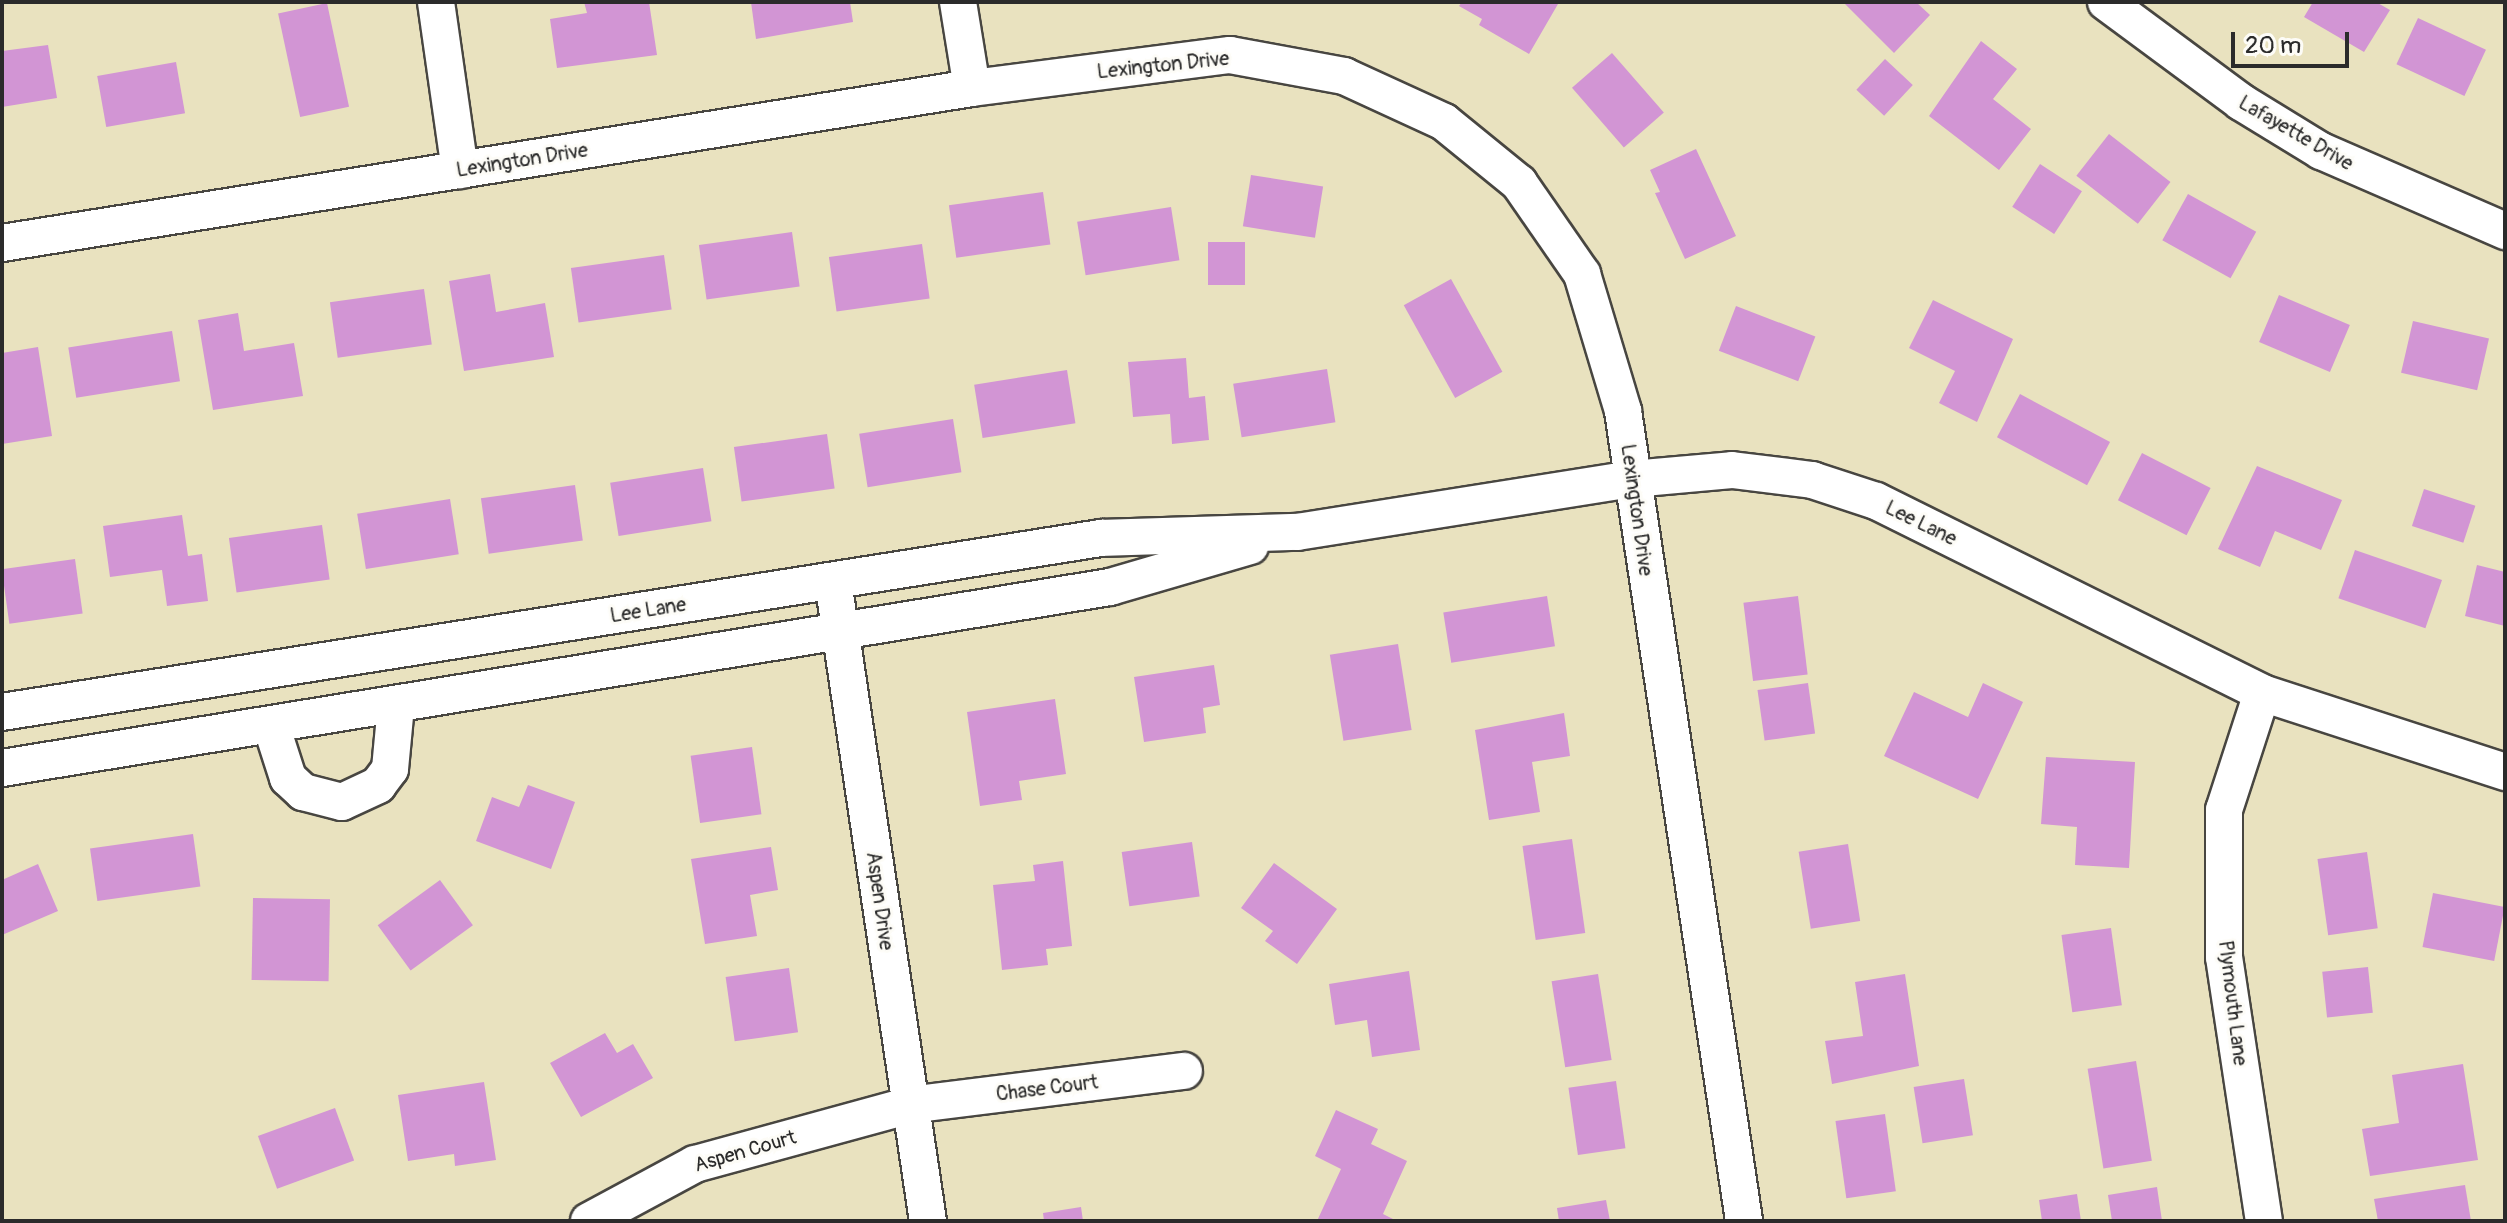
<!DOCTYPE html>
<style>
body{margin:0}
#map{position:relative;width:2507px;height:1223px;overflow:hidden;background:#e9e2bf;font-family:Pangolin,sans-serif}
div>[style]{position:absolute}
.building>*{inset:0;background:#d295d4;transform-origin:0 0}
.roads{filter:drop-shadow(2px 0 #484641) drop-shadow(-2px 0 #484641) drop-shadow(0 2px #484641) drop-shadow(0 -2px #484641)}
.minor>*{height:36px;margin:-18px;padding:0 18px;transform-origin:18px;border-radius:18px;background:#fff}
span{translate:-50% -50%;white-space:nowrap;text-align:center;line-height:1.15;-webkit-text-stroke:6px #fdfcf7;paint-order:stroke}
.street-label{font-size:20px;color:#2b2b2b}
.frame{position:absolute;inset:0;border:4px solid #2b2b2b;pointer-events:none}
.scale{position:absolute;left:2231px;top:32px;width:118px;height:36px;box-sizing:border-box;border:4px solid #2b2b2b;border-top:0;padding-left:10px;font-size:24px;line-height:28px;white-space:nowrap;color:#2b2b2b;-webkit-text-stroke:6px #fdfcf7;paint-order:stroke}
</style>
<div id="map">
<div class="building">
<div style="clip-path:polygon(584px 2px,649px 2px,657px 55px,557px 68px,550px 19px,587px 13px)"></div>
<div style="clip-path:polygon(751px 2px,850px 2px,853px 22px,756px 39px)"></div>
<div style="clip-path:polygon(1462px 2px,1555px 2px,1558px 4px,1529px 54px,1479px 25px,1482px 19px,1459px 6px)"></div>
<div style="clip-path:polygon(1843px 2px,1916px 2px,1930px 15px,1894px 53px)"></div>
<div style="clip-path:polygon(2313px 2px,2376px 2px,2390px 10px,2364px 52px,2304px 17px)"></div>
<div style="left:327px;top:3px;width:106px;height:50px;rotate:78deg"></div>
<div style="left:2418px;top:18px;width:75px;height:51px;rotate:25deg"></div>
<div style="clip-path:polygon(1981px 41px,2017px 69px,1993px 99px,2031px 129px,1999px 170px,1929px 116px)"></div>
<div style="clip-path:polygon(48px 45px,57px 98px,2px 107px,2px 51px)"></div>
<div style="left:1612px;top:53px;width:79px;height:53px;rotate:49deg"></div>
<div style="left:1885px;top:59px;width:38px;height:42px;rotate:43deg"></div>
<div style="left:176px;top:62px;width:52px;height:80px;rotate:80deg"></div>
<div style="left:2109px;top:134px;width:78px;height:53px;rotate:38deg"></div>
<div style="clip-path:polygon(1696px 149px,1736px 236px,1685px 259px,1655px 193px,1660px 192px,1650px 170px)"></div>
<div style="left:2040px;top:164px;width:50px;height:51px;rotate:33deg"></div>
<div style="left:1251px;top:175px;width:73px;height:52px;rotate:9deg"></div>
<div style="left:1043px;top:192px;width:53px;height:95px;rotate:82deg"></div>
<div style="left:2188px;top:194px;width:78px;height:53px;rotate:29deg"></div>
<div style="left:1171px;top:207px;width:54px;height:95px;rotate:81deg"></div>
<div style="left:792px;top:232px;width:55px;height:94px;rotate:82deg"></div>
<div style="left:1208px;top:242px;width:37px;height:43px"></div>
<div style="left:922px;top:244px;width:55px;height:94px;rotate:82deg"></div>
<div style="left:664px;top:255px;width:55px;height:94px;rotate:82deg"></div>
<div style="clip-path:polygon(490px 274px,496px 312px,545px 303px,554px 357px,464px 371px,449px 281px)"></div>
<div style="left:1451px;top:279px;width:106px;height:54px;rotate:61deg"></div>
<div style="left:424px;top:289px;width:56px;height:95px;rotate:82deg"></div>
<div style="left:2279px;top:295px;width:77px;height:51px;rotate:23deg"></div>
<div style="clip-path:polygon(1933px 300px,2013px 339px,1977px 422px,1939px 403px,1955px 371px,1909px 348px)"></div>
<div style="left:1736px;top:306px;width:85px;height:48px;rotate:21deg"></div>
<div style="clip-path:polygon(238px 313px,244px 351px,294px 343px,303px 396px,213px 410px,198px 320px)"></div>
<div style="left:2413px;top:321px;width:78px;height:53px;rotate:13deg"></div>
<div style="left:172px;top:331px;width:51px;height:105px;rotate:81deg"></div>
<div style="clip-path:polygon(38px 347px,52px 436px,2px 444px,2px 353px)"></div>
<div style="clip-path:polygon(1186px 358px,1189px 398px,1205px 396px,1209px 440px,1172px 444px,1170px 414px,1133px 417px,1128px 362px)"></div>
<div style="left:1327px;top:369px;width:54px;height:95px;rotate:81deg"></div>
<div style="left:1067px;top:370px;width:54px;height:94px;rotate:81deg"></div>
<div style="left:2020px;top:394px;width:102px;height:49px;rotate:28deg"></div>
<div style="left:953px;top:419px;width:54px;height:95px;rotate:81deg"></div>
<div style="left:827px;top:434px;width:55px;height:94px;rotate:82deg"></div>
<div style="left:2142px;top:453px;width:77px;height:53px;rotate:27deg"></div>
<div style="clip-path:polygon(2257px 466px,2342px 500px,2321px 550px,2275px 531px,2260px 567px,2218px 549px)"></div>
<div style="left:703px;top:468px;width:54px;height:94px;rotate:81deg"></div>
<div style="left:575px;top:485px;width:56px;height:95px;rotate:82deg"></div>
<div style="left:2424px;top:489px;width:54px;height:39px;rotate:18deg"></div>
<div style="left:450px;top:499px;width:56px;height:94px;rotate:81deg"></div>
<div style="clip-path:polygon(182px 515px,188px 556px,202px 554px,208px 601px,167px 606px,162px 570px,110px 577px,103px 526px)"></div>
<div style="left:322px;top:525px;width:55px;height:94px;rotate:82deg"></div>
<div style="left:2355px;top:550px;width:92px;height:51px;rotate:19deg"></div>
<div style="left:75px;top:559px;width:55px;height:74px;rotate:82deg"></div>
<div style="clip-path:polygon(2477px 565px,2505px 572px,2505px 626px,2465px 616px)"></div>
<div style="left:1547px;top:596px;width:51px;height:105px;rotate:81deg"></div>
<div style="left:1798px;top:596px;width:79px;height:55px;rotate:83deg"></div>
<div style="left:1398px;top:644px;width:87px;height:69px;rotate:81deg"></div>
<div style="clip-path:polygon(1214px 665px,1220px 705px,1203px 708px,1206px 733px,1144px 742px,1134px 677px)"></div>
<div style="left:1808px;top:683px;width:51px;height:51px;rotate:82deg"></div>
<div style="clip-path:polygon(1983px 683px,2023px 702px,1978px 799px,1884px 756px,1914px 692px,1968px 717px)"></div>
<div style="clip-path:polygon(1055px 699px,1066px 774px,1019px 781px,1022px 800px,980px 806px,967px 712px)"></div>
<div style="clip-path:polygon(1564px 713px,1570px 756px,1532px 762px,1540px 812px,1489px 820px,1475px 730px)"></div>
<div style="left:752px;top:747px;width:68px;height:62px;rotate:82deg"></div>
<div style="clip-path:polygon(2046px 757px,2135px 762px,2129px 868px,2075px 865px,2077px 827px,2041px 824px)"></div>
<div style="clip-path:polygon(528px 785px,575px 802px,551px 869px,476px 841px,492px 797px,519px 807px)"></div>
<div style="left:193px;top:834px;width:53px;height:104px;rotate:82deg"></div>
<div style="left:1572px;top:839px;width:95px;height:50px;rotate:82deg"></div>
<div style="left:1192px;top:842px;width:55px;height:71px;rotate:82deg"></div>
<div style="left:1848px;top:844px;width:78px;height:50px;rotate:81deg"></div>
<div style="clip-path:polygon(771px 847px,778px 890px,750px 895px,757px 936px,705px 944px,691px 859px)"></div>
<div style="left:2367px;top:852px;width:77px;height:50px;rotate:82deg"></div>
<div style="clip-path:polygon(1063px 861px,1072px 946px,1046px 949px,1048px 965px,1002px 970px,993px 885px,1035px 881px,1033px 865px)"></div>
<div style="clip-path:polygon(1274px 863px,1337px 909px,1297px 964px,1265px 941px,1273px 931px,1241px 908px)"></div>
<div style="clip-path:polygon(38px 864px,58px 911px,2px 935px,2px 880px)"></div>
<div style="left:440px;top:880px;width:56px;height:77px;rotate:54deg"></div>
<div style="left:2433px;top:893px;width:73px;height:55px;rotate:11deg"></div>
<div style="left:253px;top:898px;width:77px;height:82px;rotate:1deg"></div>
<div style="left:2111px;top:928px;width:78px;height:50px;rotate:82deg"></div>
<div style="left:2368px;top:967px;width:46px;height:46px;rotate:84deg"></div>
<div style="left:789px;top:968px;width:65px;height:64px;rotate:82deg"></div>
<div style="clip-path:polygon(1409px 971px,1420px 1050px,1372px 1057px,1367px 1020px,1335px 1025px,1329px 984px)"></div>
<div style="left:1598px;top:974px;width:87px;height:47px;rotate:81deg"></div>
<div style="clip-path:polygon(1905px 974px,1919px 1066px,1832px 1084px,1825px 1041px,1863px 1036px,1855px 982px)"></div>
<div style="clip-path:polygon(605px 1033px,617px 1053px,633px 1044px,653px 1078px,581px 1117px,550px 1063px)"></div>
<div style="left:2136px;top:1061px;width:101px;height:49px;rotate:81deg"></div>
<div style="clip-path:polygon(2463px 1064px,2478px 1160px,2370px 1176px,2362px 1129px,2399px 1123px,2392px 1075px)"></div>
<div style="left:1964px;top:1079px;width:57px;height:51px;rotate:81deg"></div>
<div style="left:1616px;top:1081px;width:68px;height:48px;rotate:82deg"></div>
<div style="clip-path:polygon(484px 1082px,496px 1160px,455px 1166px,454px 1154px,408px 1161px,398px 1095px)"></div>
<div style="left:335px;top:1108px;width:56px;height:82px;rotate:70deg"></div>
<div style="clip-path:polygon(1336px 1110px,1378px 1129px,1371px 1144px,1407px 1161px,1383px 1214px,1397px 1221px,1317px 1221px,1341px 1169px,1315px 1156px)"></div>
<div style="left:1885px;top:1114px;width:78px;height:50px;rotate:82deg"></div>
<div style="clip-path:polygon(2465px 1185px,2471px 1221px,2378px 1221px,2374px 1199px)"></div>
<div style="clip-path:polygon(2157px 1187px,2162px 1221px,2112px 1221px,2108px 1195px)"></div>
<div style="clip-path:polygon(2077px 1194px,2081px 1221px,2042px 1221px,2039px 1200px)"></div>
<div style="clip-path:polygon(1606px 1200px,1610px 1221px,1559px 1221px,1557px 1208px)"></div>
<div style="clip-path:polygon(1081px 1207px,1083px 1221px,1044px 1221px,1043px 1213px)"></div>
</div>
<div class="roads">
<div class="minor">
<div style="left:436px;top:2px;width:170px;rotate:81.9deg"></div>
<div style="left:958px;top:2px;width:87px;rotate:80.8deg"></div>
<div style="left:2106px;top:2px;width:168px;rotate:36.5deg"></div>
<div style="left:2241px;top:102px;width:94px;rotate:31.5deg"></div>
<div style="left:2321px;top:151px;width:201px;rotate:23.5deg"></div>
<div style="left:2px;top:243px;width:982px;rotate:-9.08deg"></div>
<div style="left:972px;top:88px;width:260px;rotate:-7.3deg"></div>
<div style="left:1230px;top:55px;width:116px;rotate:10.4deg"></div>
<div style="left:1344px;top:76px;width:110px;rotate:24.7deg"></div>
<div style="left:1444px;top:122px;width:97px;rotate:39.1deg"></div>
<div style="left:1519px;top:183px;width:111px;rotate:55.3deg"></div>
<div style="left:1582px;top:274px;width:143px;rotate:73.3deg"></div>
<div style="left:1623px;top:411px;width:819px;rotate:81.5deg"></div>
<div style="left:833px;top:581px;width:647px;rotate:81.56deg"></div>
<div style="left:2262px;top:693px;width:123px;rotate:108deg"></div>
<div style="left:2224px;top:810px;width:147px;rotate:90deg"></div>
<div style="left:2224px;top:957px;width:267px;rotate:81.4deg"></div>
<div style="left:2px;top:712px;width:1113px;rotate:-9deg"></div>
<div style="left:1101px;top:538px;width:196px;rotate:-1.8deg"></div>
<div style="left:1297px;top:532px;width:339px;rotate:-9deg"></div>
<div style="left:1632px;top:479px;width:100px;rotate:-5.1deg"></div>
<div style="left:1732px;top:470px;width:81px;rotate:7.1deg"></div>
<div style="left:1812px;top:480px;width:67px;rotate:18.2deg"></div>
<div style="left:1876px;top:501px;width:431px;rotate:26.4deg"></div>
<div style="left:2262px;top:693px;width:256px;rotate:18deg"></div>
<div style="left:271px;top:725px;width:56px;rotate:72.2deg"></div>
<div style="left:288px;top:778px;width:21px;rotate:43deg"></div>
<div style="left:303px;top:792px;width:40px;rotate:14.4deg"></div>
<div style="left:342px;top:802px;width:40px;rotate:-25deg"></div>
<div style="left:378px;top:785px;width:20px;rotate:-53deg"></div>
<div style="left:390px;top:769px;width:64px;rotate:-84.6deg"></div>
<div style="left:2px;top:768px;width:1123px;rotate:-9.28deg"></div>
<div style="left:1110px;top:587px;width:146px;rotate:-16.3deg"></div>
<div style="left:589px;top:1221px;width:120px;rotate:-28.3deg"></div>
<div style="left:695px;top:1164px;width:223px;rotate:-15.3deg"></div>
<div style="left:910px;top:1105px;width:276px;rotate:-7.1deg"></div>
</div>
</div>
<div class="street-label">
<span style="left:1163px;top:65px;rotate:-6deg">Lexington Drive</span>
<span style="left:2296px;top:133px;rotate:30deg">Lafayette Drive</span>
<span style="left:522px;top:160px;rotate:-9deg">Lexington Drive</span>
<span style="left:1637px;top:510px;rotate:82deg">Lexington Drive</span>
<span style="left:1921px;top:523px;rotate:26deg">Lee Lane</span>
<span style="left:648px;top:610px;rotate:-9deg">Lee Lane</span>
<span style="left:880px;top:901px;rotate:82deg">Aspen Drive</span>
<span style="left:2233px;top:1003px;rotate:83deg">Plymouth Lane</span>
<span style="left:1047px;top:1088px;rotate:-7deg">Chase Court</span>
<span style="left:745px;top:1151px;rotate:-16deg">Aspen Court</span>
</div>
<div class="frame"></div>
<div class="scale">20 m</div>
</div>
